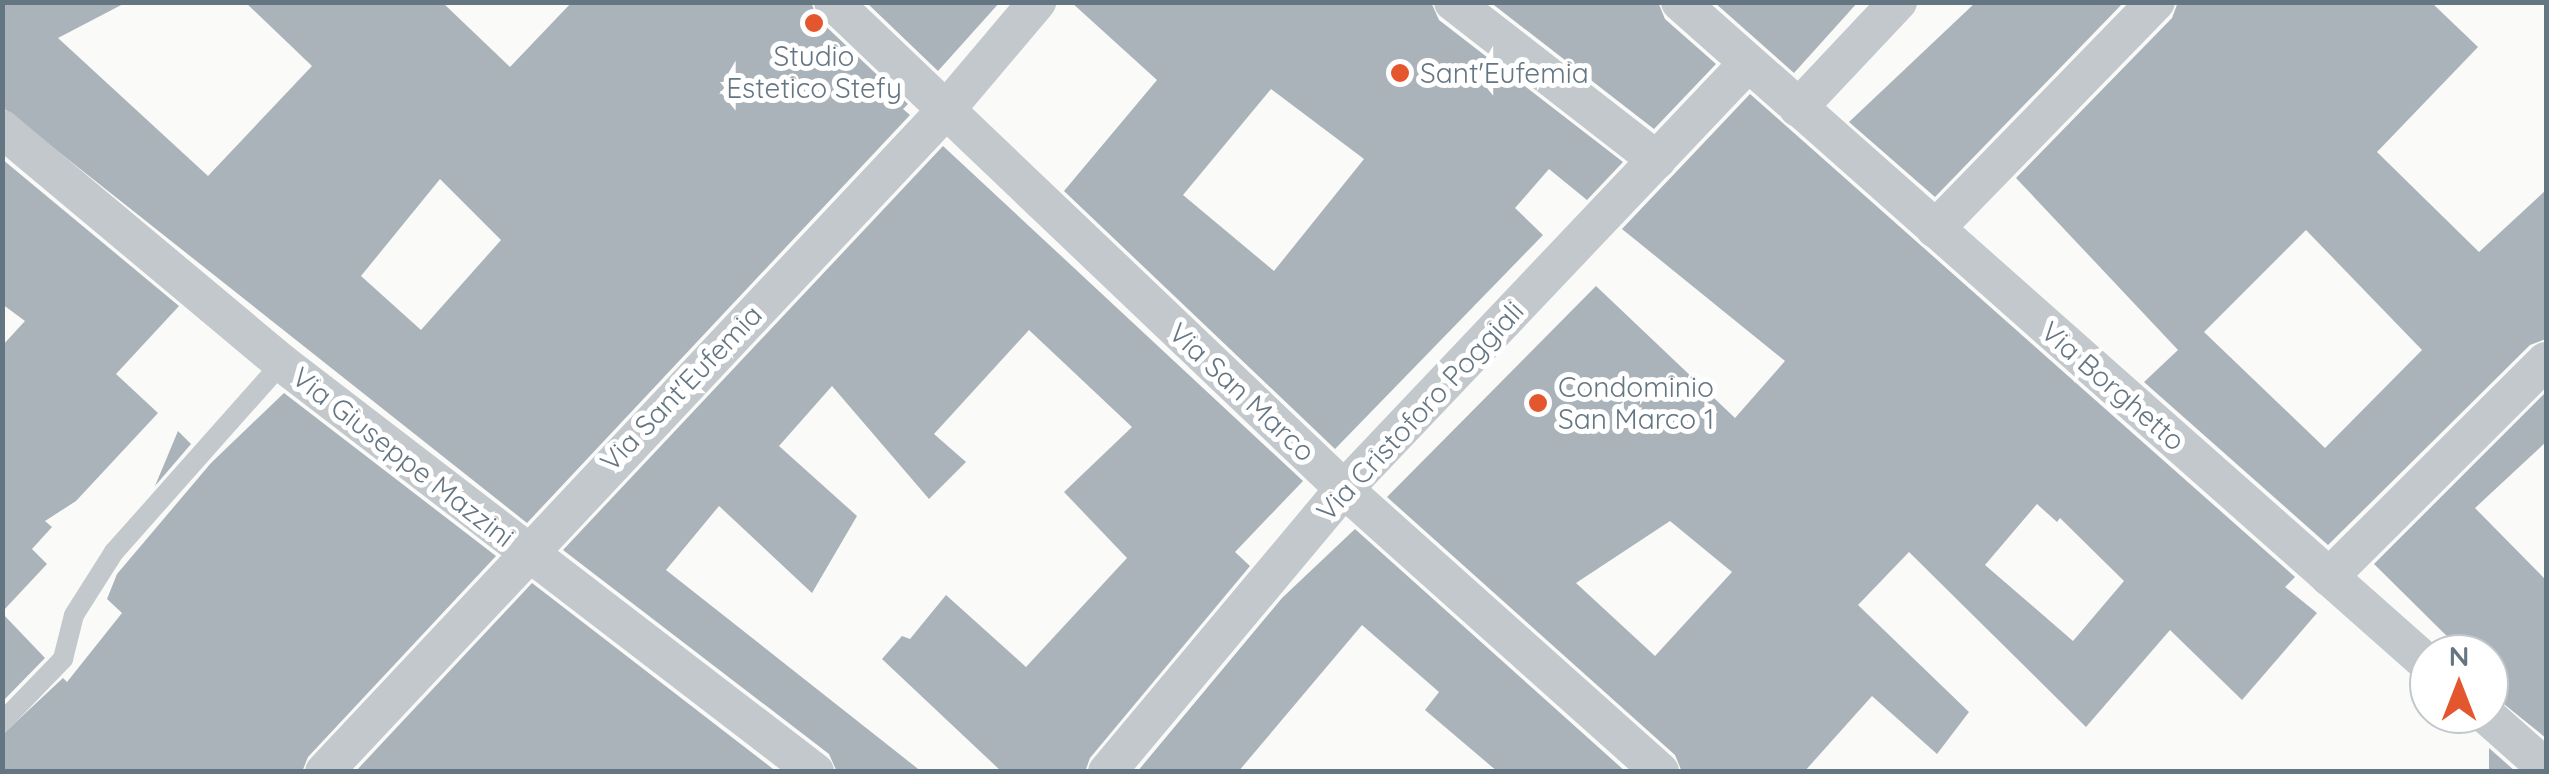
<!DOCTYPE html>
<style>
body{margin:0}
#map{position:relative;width:2549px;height:774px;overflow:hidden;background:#fafaf8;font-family:Quicksand,sans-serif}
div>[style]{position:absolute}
.building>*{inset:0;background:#aab3b9}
.service>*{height:20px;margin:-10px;padding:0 10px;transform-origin:10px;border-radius:10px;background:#c3c8cc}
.minor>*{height:38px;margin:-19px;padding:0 19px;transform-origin:19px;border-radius:19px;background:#c3c8cc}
.dots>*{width:28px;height:28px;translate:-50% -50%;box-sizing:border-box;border:5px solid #fff;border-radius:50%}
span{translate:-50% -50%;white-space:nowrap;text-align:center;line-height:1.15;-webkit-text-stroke:10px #fff;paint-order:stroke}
.poi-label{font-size:28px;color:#657683}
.left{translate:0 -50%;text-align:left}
.street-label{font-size:28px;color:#657683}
.frame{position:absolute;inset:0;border:5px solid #657683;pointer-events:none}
.north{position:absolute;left:2409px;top:634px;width:100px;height:100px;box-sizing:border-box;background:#fff;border:2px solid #c1c8cd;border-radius:50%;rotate:0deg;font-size:28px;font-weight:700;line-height:40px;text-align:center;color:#657683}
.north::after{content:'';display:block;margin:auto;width:35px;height:45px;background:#e4572e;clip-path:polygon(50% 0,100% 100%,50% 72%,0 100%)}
</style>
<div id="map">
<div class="building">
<div style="clip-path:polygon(evenodd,2px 2px,127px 2px,58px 38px,208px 176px,312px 66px,245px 2px,442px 2px,510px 67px,572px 2px,811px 2px,817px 18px,908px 104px,903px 109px,910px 115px,527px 523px,2px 107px,2px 2px,440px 179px,501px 240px,421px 330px,361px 276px,440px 179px)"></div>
<div style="clip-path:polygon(866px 2px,1000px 2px,938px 71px)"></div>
<div style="clip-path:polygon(evenodd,1071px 2px,1431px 2px,1439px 20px,1623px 162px,1587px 200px,1549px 169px,1515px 208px,1543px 235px,1335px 449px,1064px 191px,1157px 80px,1071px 2px,1271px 89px,1364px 159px,1274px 271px,1183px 195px,1271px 89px)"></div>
<div style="clip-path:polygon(1490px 2px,1658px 2px,1665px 19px,1716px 64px,1654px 129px)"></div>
<div style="clip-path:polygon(1714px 2px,1858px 2px,1794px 73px)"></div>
<div style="clip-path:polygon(1976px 2px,2124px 2px,1935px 197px,1849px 122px)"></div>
<div style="clip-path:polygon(evenodd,2178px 2px,2432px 3px,2478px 47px,2377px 152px,2479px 252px,2546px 190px,2546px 339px,2530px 345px,2328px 545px,2144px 382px,2178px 350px,2016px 178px,2172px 18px,2178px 2px,2306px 230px,2422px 350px,2325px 448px,2204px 332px,2306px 230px)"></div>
<div style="clip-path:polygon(evenodd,1750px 94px,2295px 577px,2285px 587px,2317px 613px,2242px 700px,2170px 630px,2086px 727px,1909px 552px,1858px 605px,1969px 712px,1937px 754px,1872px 696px,1804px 772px,1682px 772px,1675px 755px,1387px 497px,1596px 286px,1735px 418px,1785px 361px,1622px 229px,1750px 94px,2037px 504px,2057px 522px,2060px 518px,2124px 581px,2073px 641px,1985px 565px,2037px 504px,1750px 94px,1670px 521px,1732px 572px,1655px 656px,1576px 583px,1670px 521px)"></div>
<div style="clip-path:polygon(943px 146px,1303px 481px,1235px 552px,1250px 566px,1090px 758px,1085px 772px,1002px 772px,882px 659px,902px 636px,910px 639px,946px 595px,1026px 667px,1127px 558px,1064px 492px,1132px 427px,1029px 330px,934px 434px,966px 462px,929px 499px,832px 386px,779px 446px,857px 516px,812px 593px,719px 506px,666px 570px,922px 772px,837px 772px,829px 754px,563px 550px)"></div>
<div style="clip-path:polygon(2px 159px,179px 306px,116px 374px,158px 413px,76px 501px,45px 521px,52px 527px,32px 549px,47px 564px,2px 612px,2px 346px,25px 321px,2px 304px)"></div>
<div style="clip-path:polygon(2546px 392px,2546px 442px,2475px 508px,2546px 580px,2546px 738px,2489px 692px,2489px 654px,2465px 654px,2374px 564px)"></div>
<div style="clip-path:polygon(284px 393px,496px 556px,308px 757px,302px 772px,2px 772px,2px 735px,63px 678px,67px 682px,122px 613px,107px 599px,117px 574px,211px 463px)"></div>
<div style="clip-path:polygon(178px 431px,191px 444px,155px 486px)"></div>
<div style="clip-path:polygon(1355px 529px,1626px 772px,1498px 772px,1425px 710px,1439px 692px,1362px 625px,1238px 772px,1137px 772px,1282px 598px)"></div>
<div style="clip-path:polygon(532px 583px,777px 772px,355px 772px)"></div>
<div style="clip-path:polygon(2px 613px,45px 658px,2px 702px)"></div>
<div style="clip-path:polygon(2489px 748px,2516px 772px,2489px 772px)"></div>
</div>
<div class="service">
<div style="left:2px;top:722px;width:88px;rotate:-45.9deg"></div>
<div style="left:63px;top:659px;width:45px;rotate:-76deg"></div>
<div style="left:74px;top:615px;width:75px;rotate:-57.6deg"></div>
<div style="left:114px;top:552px;width:253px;rotate:-48.4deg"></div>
</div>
<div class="minor">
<div style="left:833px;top:2px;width:706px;rotate:43.62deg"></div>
<div style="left:1344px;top:489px;width:424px;rotate:41.8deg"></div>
<div style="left:1453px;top:2px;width:258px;rotate:37.8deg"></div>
<div style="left:1680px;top:2px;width:1000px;rotate:41.51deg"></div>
<div style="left:1798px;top:108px;width:146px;rotate:-46.7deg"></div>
<div style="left:2px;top:129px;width:365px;rotate:39.9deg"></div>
<div style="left:282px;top:363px;width:672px;rotate:37.5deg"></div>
<div style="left:1935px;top:229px;width:317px;rotate:-45.8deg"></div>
<div style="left:2329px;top:577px;width:306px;rotate:-44.9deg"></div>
<div style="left:2485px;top:714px;width:81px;rotate:41.5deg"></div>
<div style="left:324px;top:772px;width:907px;rotate:-46.79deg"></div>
<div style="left:945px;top:111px;width:143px;rotate:-49.8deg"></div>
<div style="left:1107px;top:772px;width:369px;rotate:-50.1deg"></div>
<div style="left:1344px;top:489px;width:587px;rotate:-46.52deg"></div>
</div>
<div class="dots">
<div style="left:814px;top:23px;background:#e4572e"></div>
<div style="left:1400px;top:73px;background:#e4572e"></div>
<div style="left:1538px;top:403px;background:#e4572e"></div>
</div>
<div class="poi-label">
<span style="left:814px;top:72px">Studio<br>Estetico Stefy</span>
<span class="left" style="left:1420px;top:73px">Sant'Eufemia</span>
<span class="left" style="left:1558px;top:403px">Condominio<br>San Marco 1</span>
</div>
<div class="street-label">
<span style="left:2113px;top:386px;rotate:41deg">Via Borghetto</span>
<span style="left:681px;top:388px;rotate:-46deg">Via Sant'Eufemia</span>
<span style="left:1242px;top:392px;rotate:43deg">Via San Marco</span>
<span style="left:1420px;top:411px;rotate:-47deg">Via Cristoforo Poggiali</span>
<span style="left:403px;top:457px;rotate:38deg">Via Giuseppe Mazzini</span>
</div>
<div class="frame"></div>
<div class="north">N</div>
</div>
